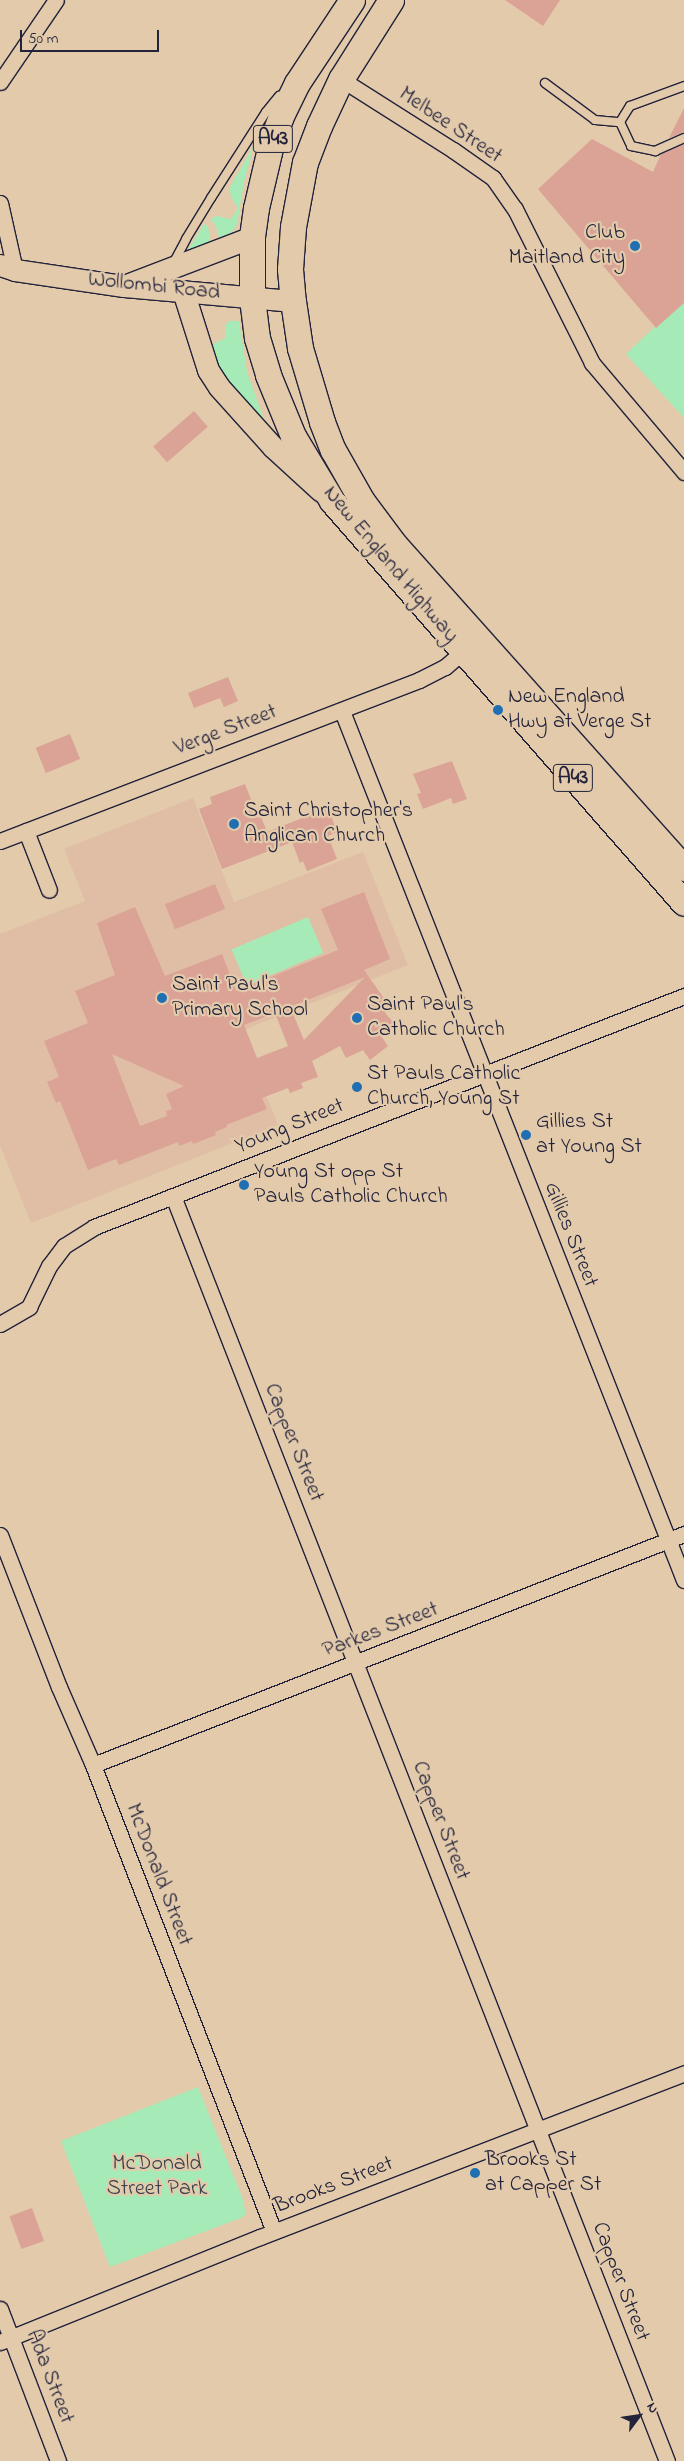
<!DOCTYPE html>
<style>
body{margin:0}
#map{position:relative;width:684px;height:2461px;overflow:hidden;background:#e2caab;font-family:"Indie Flower",sans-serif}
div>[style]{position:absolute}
.built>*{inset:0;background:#e0bea5}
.green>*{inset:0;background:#a6ebb7;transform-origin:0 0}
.building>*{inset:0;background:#dba296;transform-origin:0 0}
.roads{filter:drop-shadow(1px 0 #22223b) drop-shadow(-1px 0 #22223b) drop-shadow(0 1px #22223b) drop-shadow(0 -1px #22223b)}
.service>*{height:8px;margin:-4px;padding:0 4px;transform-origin:4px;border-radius:4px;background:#e2caab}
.minor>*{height:15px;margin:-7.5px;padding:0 7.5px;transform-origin:7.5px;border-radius:7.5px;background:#e2caab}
.secondary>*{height:21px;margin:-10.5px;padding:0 10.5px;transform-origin:10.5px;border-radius:10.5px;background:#e2caab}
.trunk>*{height:25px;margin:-12.5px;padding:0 12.5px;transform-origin:12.5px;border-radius:12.5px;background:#e2caab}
.dots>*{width:14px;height:14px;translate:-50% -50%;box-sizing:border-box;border:2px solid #e2caab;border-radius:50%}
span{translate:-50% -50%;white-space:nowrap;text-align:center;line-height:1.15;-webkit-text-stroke:4.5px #e2caab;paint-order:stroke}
.shield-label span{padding:1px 4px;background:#e2caab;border:1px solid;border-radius:4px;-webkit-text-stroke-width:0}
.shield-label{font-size:21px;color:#22223b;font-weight:700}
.street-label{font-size:22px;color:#22223b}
.poi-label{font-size:22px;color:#22223b}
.right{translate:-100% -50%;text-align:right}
.left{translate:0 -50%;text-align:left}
.park-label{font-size:22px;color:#36404e}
.north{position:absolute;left:614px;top:2391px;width:50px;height:50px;-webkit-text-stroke:4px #e2caab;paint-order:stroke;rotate:59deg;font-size:14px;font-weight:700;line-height:20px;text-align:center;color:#22223b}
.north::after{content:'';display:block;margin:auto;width:18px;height:22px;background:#22223b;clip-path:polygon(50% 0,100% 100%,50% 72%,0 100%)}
.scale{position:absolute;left:20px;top:30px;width:139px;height:22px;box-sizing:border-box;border:2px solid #22223b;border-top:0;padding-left:6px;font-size:15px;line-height:18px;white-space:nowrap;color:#22223b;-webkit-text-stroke:4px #e2caab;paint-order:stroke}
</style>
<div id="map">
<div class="built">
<div style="clip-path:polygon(193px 798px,234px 902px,363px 852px,408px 965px,241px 1031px,278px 1125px,31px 1223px,0 1145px,0 934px,85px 901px,64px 849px)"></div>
</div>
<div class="green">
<div style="clip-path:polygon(254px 145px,244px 182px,237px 224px,233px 231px,223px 238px,219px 237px,215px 224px,210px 220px,216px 216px,231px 219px,238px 208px,232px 199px,229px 189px)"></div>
<div style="clip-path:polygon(204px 224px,208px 226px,210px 241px,207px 245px,188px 250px)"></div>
<div style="clip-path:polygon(684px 299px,684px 418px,626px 354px)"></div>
<div style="clip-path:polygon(229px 321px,239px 321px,247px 372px,267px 428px,216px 367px,208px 347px,225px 338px,225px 325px)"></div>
<div style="left:308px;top:917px;width:39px;height:83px;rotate:67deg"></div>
<div style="clip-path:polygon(198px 2087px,242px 2197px,246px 2214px,241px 2218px,110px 2267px,61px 2141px)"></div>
</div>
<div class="building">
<div style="clip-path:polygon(505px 0,560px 0,543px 26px)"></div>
<div style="clip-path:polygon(684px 108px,684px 132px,669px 138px)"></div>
<div style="clip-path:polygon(592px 139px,653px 172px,661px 154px,684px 144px,684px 303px,656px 328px,538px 189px)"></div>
<div style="left:194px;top:411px;width:21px;height:54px;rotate:49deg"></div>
<div style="clip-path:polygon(228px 677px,238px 701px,224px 707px,220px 698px,194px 708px,188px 693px)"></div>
<div style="left:70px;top:734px;width:27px;height:37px;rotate:68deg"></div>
<div style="clip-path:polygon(452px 761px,467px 799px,453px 804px,451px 798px,423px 809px,417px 794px,421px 793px,413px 774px)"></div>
<div style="clip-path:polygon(245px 784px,258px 818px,261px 817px,267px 832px,328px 808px,337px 832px,328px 836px,337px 859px,307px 871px,303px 861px,300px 863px,292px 842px,222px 869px,199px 809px,212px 804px,210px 797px)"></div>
<div style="left:215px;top:884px;width:27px;height:54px;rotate:68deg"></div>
<div style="clip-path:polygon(evenodd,364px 892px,390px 959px,364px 970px,390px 1007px,385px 1013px,393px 1022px,381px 1036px,388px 1046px,370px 1060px,363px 1050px,346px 1058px,340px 1046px,312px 1061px,318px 1077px,301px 1083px,303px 1088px,290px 1093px,288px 1088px,262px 1098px,267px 1109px,226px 1125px,227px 1127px,215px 1132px,216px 1135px,193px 1144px,192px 1141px,179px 1146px,178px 1142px,119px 1165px,116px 1159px,88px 1170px,60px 1101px,56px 1103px,47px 1082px,59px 1077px,44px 1041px,88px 1023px,75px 991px,115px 975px,97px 923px,135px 907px,165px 976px,222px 954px,236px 991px,338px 950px,321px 909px,364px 892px,365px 977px,304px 1040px,290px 1007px,365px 977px,364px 892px,275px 1013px,288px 1046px,257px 1058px,244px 1025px,275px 1013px,364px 892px,112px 1054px,184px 1086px,166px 1094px,172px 1109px,166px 1111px,167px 1116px,140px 1126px,112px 1054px)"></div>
<div style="left:32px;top:2208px;width:35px;height:24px;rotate:70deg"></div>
</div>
<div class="roads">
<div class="service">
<div style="left:545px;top:83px;width:62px;rotate:36.5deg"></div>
<div style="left:595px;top:120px;width:25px;rotate:5deg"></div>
<div style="left:620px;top:122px;width:26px;rotate:65deg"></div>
<div style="left:631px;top:146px;width:25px;rotate:12deg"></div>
<div style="left:655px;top:151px;width:32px;rotate:-24deg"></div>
<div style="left:620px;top:122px;width:19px;rotate:-58deg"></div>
<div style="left:630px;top:106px;width:58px;rotate:-20.3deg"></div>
<div style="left:174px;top:262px;width:26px;rotate:-62deg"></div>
<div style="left:186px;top:239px;width:48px;rotate:-58.6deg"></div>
<div style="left:211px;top:198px;width:102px;rotate:-57.4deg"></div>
<div style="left:266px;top:112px;width:21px;rotate:-51deg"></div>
</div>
<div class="minor">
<div style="left:341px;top:79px;width:133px;rotate:32.4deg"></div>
<div style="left:453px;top:150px;width:49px;rotate:35deg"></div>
<div style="left:493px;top:178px;width:38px;rotate:55deg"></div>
<div style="left:515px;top:209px;width:172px;rotate:63.4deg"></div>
<div style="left:592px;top:363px;width:143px;rotate:49.8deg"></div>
<div style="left:0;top:82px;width:99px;rotate:-55.7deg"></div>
<div style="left:0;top:203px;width:69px;rotate:77.4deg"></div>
<div style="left:342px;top:711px;width:934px;rotate:68.52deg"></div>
<div style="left:26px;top:831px;width:63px;rotate:68.7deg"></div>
<div style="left:0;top:841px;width:449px;rotate:-21deg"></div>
<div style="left:419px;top:680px;width:29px;rotate:-27deg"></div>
<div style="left:445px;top:667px;width:23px;rotate:-41deg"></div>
<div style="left:173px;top:1196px;width:1358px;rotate:68.67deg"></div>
<div style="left:0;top:1324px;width:34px;rotate:-30deg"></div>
<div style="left:29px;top:1307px;width:46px;rotate:-64deg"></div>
<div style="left:49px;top:1266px;width:25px;rotate:-53deg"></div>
<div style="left:64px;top:1246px;width:36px;rotate:-32deg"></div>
<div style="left:94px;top:1227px;width:634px;rotate:-21.38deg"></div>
<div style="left:0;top:1535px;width:163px;rotate:68.8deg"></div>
<div style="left:59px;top:1687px;width:85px;rotate:66.4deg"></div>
<div style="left:93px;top:1765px;width:500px;rotate:68.8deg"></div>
<div style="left:93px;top:1765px;width:635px;rotate:-21.35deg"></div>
<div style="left:0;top:2309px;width:163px;rotate:69.1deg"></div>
<div style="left:0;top:2342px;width:280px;rotate:-22deg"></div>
<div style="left:260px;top:2237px;width:455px;rotate:-21.1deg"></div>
</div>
<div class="secondary">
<div style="left:0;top:265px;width:16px;rotate:18deg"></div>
<div style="left:15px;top:270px;width:110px;rotate:8.4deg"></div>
<div style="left:124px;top:286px;width:170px;rotate:5.1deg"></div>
<div style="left:129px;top:284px;width:132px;rotate:-20.9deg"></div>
<div style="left:183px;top:291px;width:83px;rotate:72.4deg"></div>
<div style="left:208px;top:370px;width:20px;rotate:57deg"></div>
<div style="left:219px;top:387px;width:81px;rotate:48deg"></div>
<div style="left:273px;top:447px;width:65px;rotate:42.5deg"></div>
</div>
<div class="trunk">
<div style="left:352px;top:0;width:100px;rotate:123.5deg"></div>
<div style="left:297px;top:83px;width:37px;rotate:116deg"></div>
<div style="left:281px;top:116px;width:30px;rotate:110deg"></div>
<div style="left:271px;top:144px;width:66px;rotate:103.2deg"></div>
<div style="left:256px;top:208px;width:29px;rotate:98deg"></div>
<div style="left:252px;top:237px;width:61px;rotate:90deg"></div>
<div style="left:252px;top:298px;width:40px;rotate:82.9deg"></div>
<div style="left:257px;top:338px;width:39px;rotate:73deg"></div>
<div style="left:268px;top:375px;width:66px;rotate:67.7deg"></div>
<div style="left:293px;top:436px;width:76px;rotate:59deg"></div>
<div style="left:332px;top:501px;width:534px;rotate:48.79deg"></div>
<div style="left:391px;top:0;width:93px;rotate:122.3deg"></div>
<div style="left:341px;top:79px;width:52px;rotate:115.1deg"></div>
<div style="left:319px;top:126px;width:39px;rotate:111deg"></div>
<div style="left:305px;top:162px;width:66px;rotate:100.5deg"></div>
<div style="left:293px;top:227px;width:42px;rotate:94.1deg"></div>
<div style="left:290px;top:269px;width:32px;rotate:85deg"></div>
<div style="left:293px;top:301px;width:48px;rotate:81.5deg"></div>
<div style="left:300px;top:348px;width:77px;rotate:73.4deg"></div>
<div style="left:322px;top:422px;width:30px;rotate:69deg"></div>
<div style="left:333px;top:450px;width:59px;rotate:60.4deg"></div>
<div style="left:362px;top:501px;width:54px;rotate:53.3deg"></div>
<div style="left:394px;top:544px;width:435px;rotate:48.2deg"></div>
</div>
</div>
<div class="dots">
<div style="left:635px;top:246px;background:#1f6fb2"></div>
<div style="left:498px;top:710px;background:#1f6fb2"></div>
<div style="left:234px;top:824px;background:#1f6fb2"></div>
<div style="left:162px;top:998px;background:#1f6fb2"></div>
<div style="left:357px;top:1018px;background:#1f6fb2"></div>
<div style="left:357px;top:1087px;background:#1f6fb2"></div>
<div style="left:526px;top:1135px;background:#1f6fb2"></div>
<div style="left:244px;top:1185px;background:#1f6fb2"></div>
<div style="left:475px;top:2173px;background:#1f6fb2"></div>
</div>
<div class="shield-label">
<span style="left:273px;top:139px">A43</span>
<span style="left:573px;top:778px">A43</span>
</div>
<div class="street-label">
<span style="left:450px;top:126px;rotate:34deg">Melbee Street</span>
<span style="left:154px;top:287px;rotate:6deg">Wollombi Road</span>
<span style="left:390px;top:565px;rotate:50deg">New England Highway</span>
<span style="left:226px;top:731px;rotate:-21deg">Verge Street</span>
<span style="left:290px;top:1127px;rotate:-22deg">Young Street</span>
<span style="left:570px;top:1235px;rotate:68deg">Gillies Street</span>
<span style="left:293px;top:1443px;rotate:68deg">Capper Street</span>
<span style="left:381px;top:1631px;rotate:-21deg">Parkes Street</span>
<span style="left:440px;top:1821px;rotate:69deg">Capper Street</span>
<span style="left:158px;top:1875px;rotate:69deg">McDonald Street</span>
<span style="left:334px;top:2186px;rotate:-21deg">Brooks Street</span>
<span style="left:620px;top:2282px;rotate:69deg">Capper Street</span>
<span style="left:49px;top:2377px;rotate:69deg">Ada Street</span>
</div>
<div class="poi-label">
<span class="right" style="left:625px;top:246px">Club<br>Maitland City</span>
<span class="left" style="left:508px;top:710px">New England<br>Hwy at Verge St</span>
<span class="left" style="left:244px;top:824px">Saint Christopher's<br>Anglican Church</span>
<span class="left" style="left:172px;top:998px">Saint Paul's<br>Primary School</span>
<span class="left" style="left:367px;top:1018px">Saint Paul's<br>Catholic Church</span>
<span class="left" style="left:367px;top:1087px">St Pauls Catholic<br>Church, Young St</span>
<span class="left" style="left:536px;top:1135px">Gillies St<br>at Young St</span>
<span class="left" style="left:254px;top:1185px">Young St opp St<br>Pauls Catholic Church</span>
<span class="left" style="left:485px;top:2173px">Brooks St<br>at Capper St</span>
</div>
<div class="park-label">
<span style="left:157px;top:2177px">McDonald<br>Street Park</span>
</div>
<div class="north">N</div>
<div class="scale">50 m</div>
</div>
